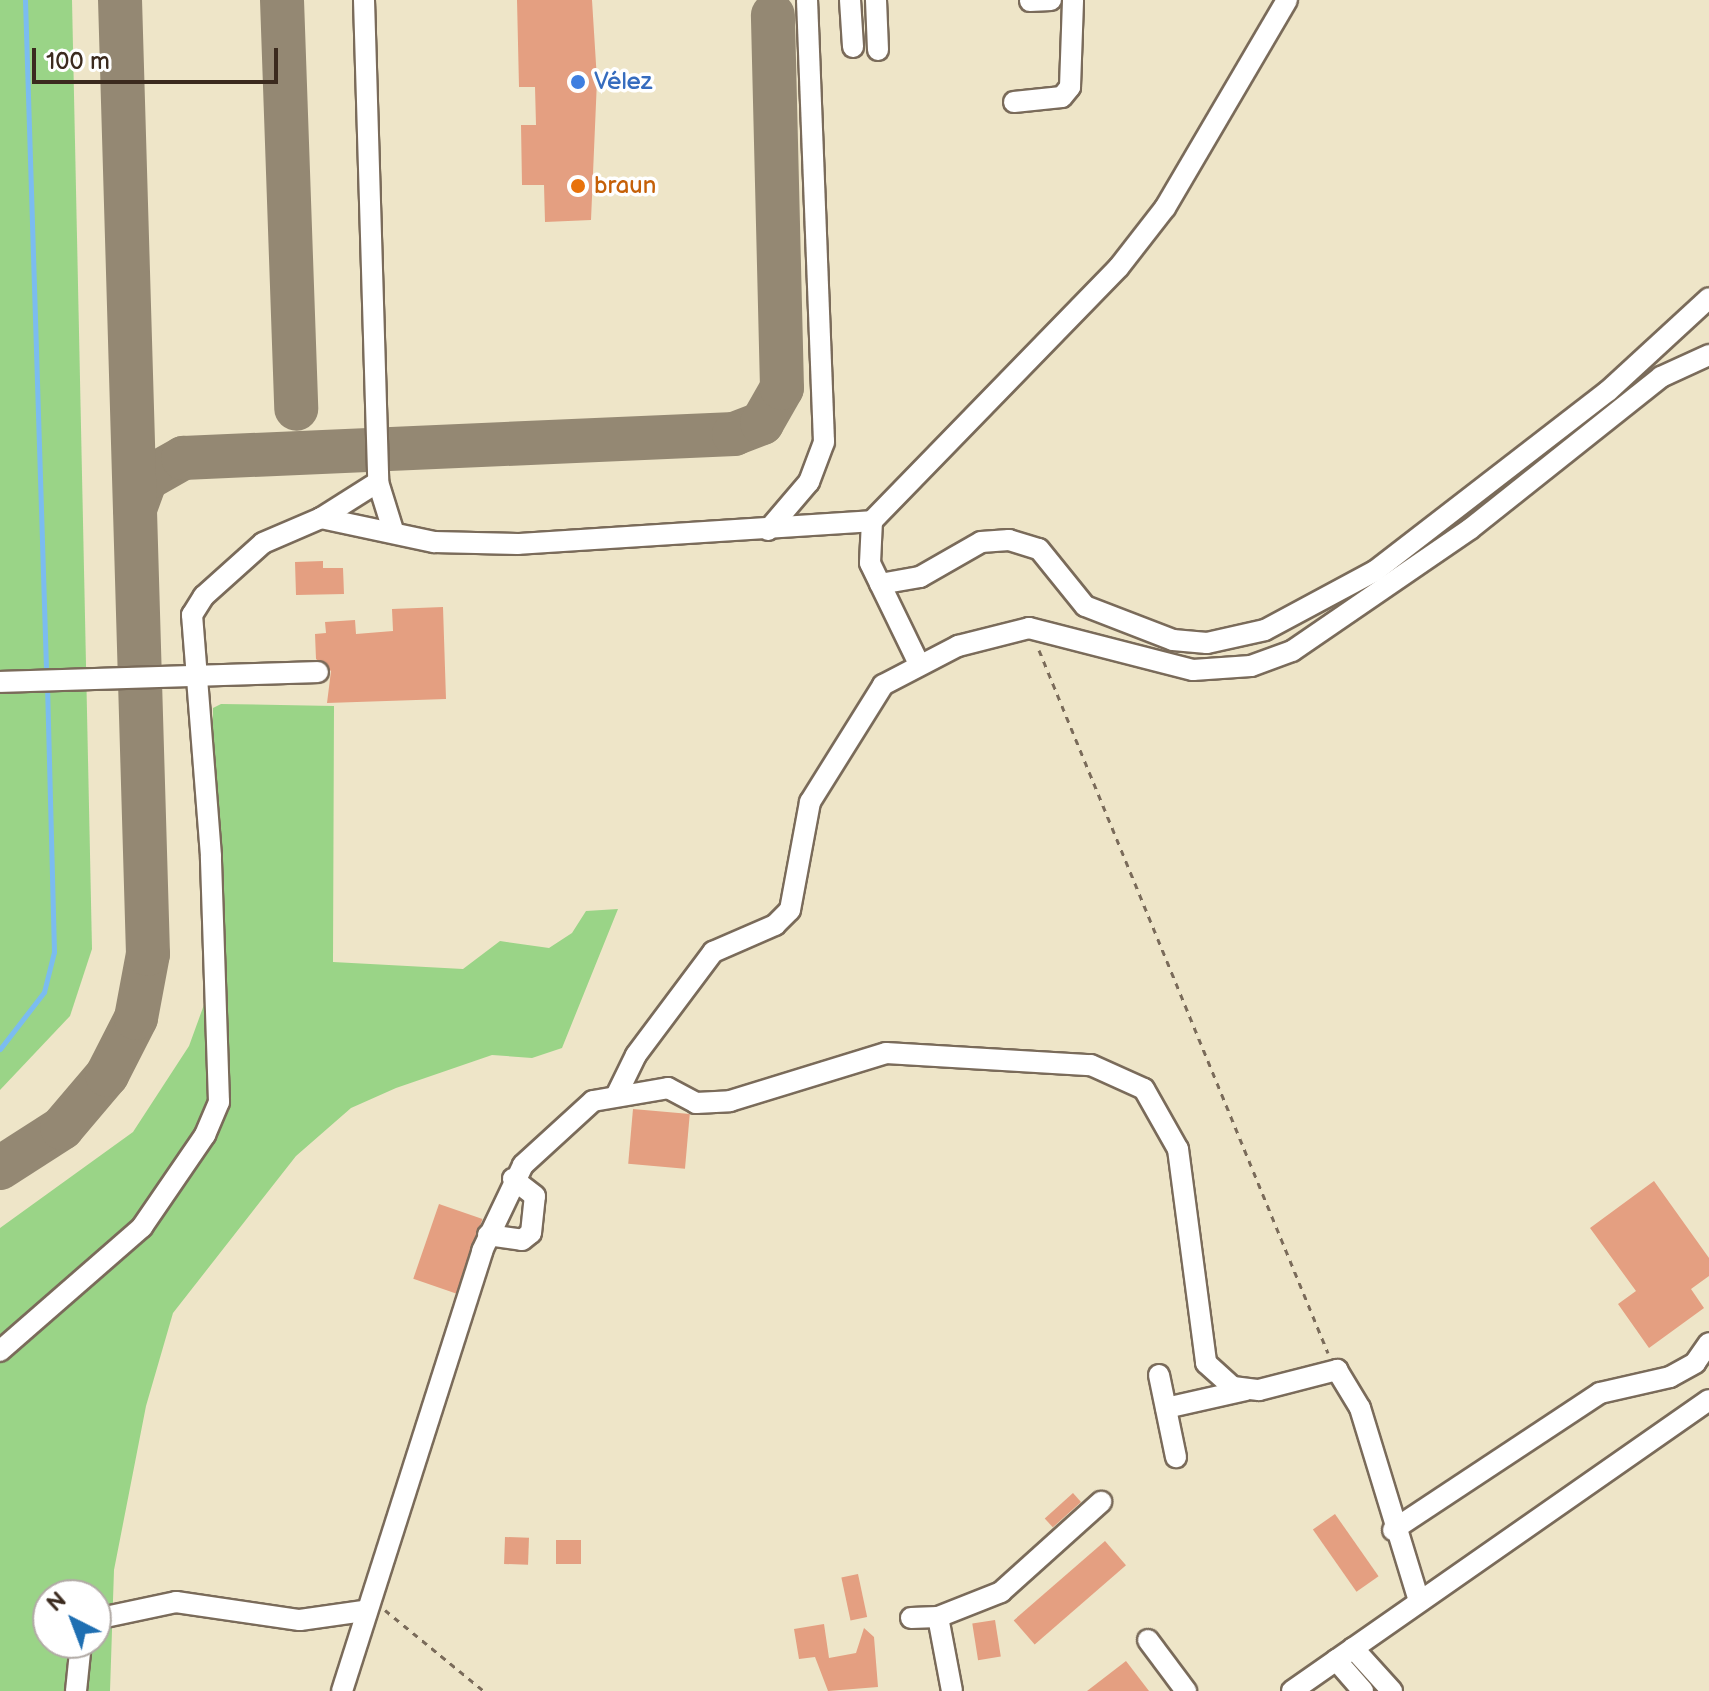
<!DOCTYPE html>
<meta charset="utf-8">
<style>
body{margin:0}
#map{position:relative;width:1709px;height:1691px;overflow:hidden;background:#eee5c8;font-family:"Balsamiq Sans",sans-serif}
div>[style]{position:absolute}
.green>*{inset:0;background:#9ad487}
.stream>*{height:5px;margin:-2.5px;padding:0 2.5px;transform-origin:2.5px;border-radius:2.5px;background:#7bbcf0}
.taxiway>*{height:44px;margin:-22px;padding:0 22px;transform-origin:22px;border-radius:22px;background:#948873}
.building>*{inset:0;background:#e49f81;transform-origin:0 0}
.path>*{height:3px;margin-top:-1.5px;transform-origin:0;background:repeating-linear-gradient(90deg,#7a6b5a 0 6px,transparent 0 12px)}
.roads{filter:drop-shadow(2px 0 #7a6b5a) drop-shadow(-2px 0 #7a6b5a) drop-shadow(0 2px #7a6b5a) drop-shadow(0 -2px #7a6b5a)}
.minor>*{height:20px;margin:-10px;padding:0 10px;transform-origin:10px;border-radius:10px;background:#fff}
.dots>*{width:22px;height:22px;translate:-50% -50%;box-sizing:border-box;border:4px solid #fff;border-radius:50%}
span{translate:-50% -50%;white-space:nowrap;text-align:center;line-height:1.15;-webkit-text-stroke:7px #fff;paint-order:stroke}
.shop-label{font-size:24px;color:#366cbe}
.left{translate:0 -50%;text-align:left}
.food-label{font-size:24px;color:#c56008}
.north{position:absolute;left:32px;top:1579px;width:80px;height:80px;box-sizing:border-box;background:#fff;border:2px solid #b1aaa5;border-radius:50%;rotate:318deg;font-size:22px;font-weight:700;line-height:32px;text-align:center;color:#3b2a1e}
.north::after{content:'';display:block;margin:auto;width:28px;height:36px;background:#1f6fb2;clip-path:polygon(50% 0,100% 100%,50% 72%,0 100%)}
.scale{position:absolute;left:32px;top:48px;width:246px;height:36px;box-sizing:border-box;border:4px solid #3b2a1e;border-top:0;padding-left:10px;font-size:24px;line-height:28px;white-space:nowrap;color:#3b2a1e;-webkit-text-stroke:6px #fff;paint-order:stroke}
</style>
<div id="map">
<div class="green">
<div style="clip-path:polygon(0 0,72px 0,92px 949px,70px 1016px,0 1090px)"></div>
<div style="clip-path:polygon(evenodd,221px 704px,334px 706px,333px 962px,463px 969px,500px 941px,549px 948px,572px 933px,586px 911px,618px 909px,562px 1048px,532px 1058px,492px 1055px,396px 1088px,351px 1108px,296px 1156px,173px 1313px,146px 1406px,114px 1570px,110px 1691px,0 1691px,0 1228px,133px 1132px,189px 1046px,209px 991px,213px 708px,221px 704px,48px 1595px,96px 1595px,96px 1643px,48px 1643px,48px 1595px)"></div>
</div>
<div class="stream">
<div style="left:25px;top:0;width:667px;rotate:88.2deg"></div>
<div style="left:0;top:1049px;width:72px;rotate:-52.3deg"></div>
<div style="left:44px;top:992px;width:41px;rotate:-76deg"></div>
<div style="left:54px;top:952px;width:259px;rotate:-91.5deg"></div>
</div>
<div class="taxiway">
<div style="left:282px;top:0;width:409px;rotate:88deg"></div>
<div style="left:135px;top:509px;width:32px;rotate:-70deg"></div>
<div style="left:146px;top:479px;width:43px;rotate:-29.6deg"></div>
<div style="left:183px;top:458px;width:552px;rotate:-2.49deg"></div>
<div style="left:734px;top:434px;width:30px;rotate:-21deg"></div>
<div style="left:762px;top:423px;width:40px;rotate:-60.3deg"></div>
<div style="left:782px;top:388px;width:373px;rotate:-91.4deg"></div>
<div style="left:0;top:1168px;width:74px;rotate:-32.8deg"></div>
<div style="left:62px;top:1128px;width:70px;rotate:-49.7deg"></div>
<div style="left:107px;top:1075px;width:64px;rotate:-63deg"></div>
<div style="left:136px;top:1018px;width:65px;rotate:-79.4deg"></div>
<div style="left:148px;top:954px;width:954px;rotate:-91.68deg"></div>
</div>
<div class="building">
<div style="clip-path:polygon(517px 0,592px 0,597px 80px,591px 220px,545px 222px,544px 185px,522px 185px,521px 125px,536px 125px,535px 87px,519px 87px)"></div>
<div style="clip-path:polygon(323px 561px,323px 568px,343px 568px,344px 594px,296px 595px,295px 562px)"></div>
<div style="clip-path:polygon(443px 607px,446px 699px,327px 703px,331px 671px,316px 659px,315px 634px,326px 633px,325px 622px,355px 620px,356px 634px,393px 631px,392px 609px)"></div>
<div style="left:633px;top:1109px;width:57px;height:55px;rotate:5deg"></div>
<div style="clip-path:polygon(1654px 1181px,1709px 1258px,1709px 1276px,1691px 1289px,1704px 1308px,1649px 1348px,1618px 1304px,1636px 1291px,1590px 1228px)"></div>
<div style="left:439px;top:1204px;width:46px;height:79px;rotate:19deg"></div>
<div style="left:1073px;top:1493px;width:12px;height:38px;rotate:48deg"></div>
<div style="left:1335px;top:1514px;width:76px;height:27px;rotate:55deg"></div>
<div style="left:505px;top:1537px;width:24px;height:27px;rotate:2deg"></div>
<div style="left:556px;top:1540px;width:25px;height:24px"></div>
<div style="left:1105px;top:1541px;width:32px;height:121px;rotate:49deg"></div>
<div style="left:858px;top:1574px;width:44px;height:17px;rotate:78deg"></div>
<div style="left:995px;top:1620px;width:37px;height:23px;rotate:81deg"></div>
<div style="clip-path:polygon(824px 1624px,829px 1658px,856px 1653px,864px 1628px,874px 1637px,878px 1687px,828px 1691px,815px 1657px,799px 1659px,794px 1629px)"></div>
<div style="clip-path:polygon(1126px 1661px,1149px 1691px,1087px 1691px)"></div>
</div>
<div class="path">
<div style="left:1039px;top:650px;width:760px;rotate:67.65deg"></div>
<div style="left:385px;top:1610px;width:128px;rotate:39.3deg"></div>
</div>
<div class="roads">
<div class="minor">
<div style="left:364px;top:0;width:482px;rotate:88.3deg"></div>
<div style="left:378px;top:482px;width:47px;rotate:72.7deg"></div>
<div style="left:850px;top:0;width:47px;rotate:86.3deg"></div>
<div style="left:876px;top:0;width:50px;rotate:87.7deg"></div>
<div style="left:1030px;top:1px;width:21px;rotate:-3deg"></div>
<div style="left:1014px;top:102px;width:48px;rotate:-5.9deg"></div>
<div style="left:1062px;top:97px;width:13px;rotate:-51deg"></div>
<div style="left:1070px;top:87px;width:87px;rotate:-88deg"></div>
<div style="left:321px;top:518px;width:67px;rotate:-32.3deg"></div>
<div style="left:768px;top:530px;width:63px;rotate:-49.5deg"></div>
<div style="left:809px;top:482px;width:43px;rotate:-69.4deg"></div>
<div style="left:824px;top:442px;width:442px;rotate:-92.2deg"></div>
<div style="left:880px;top:584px;width:41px;rotate:-9.9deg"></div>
<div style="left:920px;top:577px;width:70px;rotate:-29.8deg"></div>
<div style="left:981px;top:542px;width:28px;rotate:-4deg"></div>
<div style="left:1009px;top:540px;width:31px;rotate:17deg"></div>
<div style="left:1039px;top:549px;width:73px;rotate:51.1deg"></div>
<div style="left:1085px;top:606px;width:94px;rotate:21.1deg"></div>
<div style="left:1173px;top:640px;width:34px;rotate:5deg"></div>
<div style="left:1207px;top:643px;width:59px;rotate:-12.6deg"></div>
<div style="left:1265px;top:630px;width:125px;rotate:-28.2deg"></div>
<div style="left:1375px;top:571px;width:294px;rotate:-37.7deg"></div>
<div style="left:1608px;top:391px;width:137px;rotate:-42.6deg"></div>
<div style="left:919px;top:664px;width:112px;rotate:-115.9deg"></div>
<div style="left:870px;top:563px;width:42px;rotate:-87.3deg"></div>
<div style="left:872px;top:521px;width:354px;rotate:-45.8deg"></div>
<div style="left:1119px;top:267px;width:75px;rotate:-52.1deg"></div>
<div style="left:1165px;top:208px;width:241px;rotate:-59.6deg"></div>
<div style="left:0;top:682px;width:318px;rotate:-1.8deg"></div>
<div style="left:617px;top:1094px;width:43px;rotate:-64deg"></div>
<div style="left:636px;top:1055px;width:129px;rotate:-53.2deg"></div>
<div style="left:713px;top:952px;width:68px;rotate:-23.5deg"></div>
<div style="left:775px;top:925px;width:21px;rotate:-45deg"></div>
<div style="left:790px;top:910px;width:110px;rotate:-79.5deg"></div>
<div style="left:810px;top:802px;width:138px;rotate:-58deg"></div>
<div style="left:883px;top:685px;width:85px;rotate:-27.5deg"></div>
<div style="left:958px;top:646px;width:73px;rotate:-14.2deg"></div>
<div style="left:1029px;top:628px;width:169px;rotate:14.4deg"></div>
<div style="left:1193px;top:670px;width:58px;rotate:-3.9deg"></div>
<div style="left:1251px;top:666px;width:44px;rotate:-20.1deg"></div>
<div style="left:1292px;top:651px;width:216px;rotate:-34.4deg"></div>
<div style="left:1470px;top:529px;width:244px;rotate:-38.5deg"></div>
<div style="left:1661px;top:377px;width:53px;rotate:-24.6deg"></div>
<div style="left:488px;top:1235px;width:34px;rotate:8deg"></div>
<div style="left:522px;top:1240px;width:11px;rotate:-38deg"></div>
<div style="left:531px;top:1233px;width:37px;rotate:-84deg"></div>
<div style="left:535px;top:1196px;width:28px;rotate:-142deg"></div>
<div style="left:0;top:1351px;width:189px;rotate:-41.1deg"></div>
<div style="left:142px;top:1227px;width:112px;rotate:-55.6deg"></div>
<div style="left:205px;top:1135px;width:36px;rotate:-67deg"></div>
<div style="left:219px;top:1102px;width:246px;rotate:-91.9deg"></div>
<div style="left:211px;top:856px;width:242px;rotate:-94.5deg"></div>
<div style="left:192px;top:615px;width:22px;rotate:-58deg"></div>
<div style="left:204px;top:596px;width:79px;rotate:-41.9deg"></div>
<div style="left:263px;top:543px;width:63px;rotate:-23.3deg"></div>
<div style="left:321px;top:518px;width:116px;rotate:12deg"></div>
<div style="left:434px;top:542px;width:84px;rotate:1.4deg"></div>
<div style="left:518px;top:544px;width:355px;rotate:-3.7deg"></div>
<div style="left:1159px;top:1375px;width:84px;rotate:78.3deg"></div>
<div style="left:1166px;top:1408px;width:82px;rotate:-12.7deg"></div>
<div style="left:1393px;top:1530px;width:248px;rotate:-33.5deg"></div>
<div style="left:1600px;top:1393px;width:72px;rotate:-12.9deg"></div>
<div style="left:1670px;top:1377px;width:29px;rotate:-29deg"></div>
<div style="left:1695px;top:1363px;width:24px;rotate:-55deg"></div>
<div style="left:938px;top:1617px;width:75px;rotate:79.3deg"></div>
<div style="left:911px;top:1618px;width:27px;rotate:-2deg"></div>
<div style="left:938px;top:1617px;width:68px;rotate:-21.6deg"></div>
<div style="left:1001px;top:1592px;width:135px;rotate:-42deg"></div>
<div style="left:96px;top:1619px;width:82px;rotate:-12deg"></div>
<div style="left:176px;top:1602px;width:125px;rotate:8.3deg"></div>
<div style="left:300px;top:1620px;width:64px;rotate:-8.1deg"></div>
<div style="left:1148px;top:1640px;width:64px;rotate:53.3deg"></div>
<div style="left:1353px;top:1648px;width:58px;rotate:47.8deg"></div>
<div style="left:1336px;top:1660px;width:41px;rotate:48.9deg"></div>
<div style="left:76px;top:1691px;width:48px;rotate:-84.1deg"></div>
<div style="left:342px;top:1691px;width:462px;rotate:-72.3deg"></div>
<div style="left:482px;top:1251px;width:95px;rotate:-64.5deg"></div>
<div style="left:523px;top:1165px;width:95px;rotate:-42.4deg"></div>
<div style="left:593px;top:1101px;width:76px;rotate:-9.8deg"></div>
<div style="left:668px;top:1088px;width:32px;rotate:28deg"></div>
<div style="left:696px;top:1103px;width:34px;rotate:-3deg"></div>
<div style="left:730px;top:1101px;width:163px;rotate:-17.1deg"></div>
<div style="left:886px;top:1053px;width:205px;rotate:3.4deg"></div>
<div style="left:1091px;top:1065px;width:58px;rotate:24.4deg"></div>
<div style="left:1144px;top:1089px;width:69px;rotate:60.5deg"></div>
<div style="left:1178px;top:1149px;width:216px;rotate:82.5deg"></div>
<div style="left:1206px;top:1363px;width:36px;rotate:42deg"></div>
<div style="left:1233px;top:1387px;width:26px;rotate:7deg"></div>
<div style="left:1259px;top:1390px;width:81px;rotate:-14.4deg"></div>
<div style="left:1337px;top:1370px;width:44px;rotate:58.8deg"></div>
<div style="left:1360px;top:1408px;width:202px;rotate:73deg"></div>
<div style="left:1292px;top:1691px;width:508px;rotate:-34.91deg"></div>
</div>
</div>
<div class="dots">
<div style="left:578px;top:82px;background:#3f7fe0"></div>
<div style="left:578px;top:186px;background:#e8710a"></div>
</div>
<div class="shop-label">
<span class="left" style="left:594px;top:82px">Vélez</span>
</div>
<div class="food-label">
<span class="left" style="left:594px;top:186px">braun</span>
</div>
<div class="north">N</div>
<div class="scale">100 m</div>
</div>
